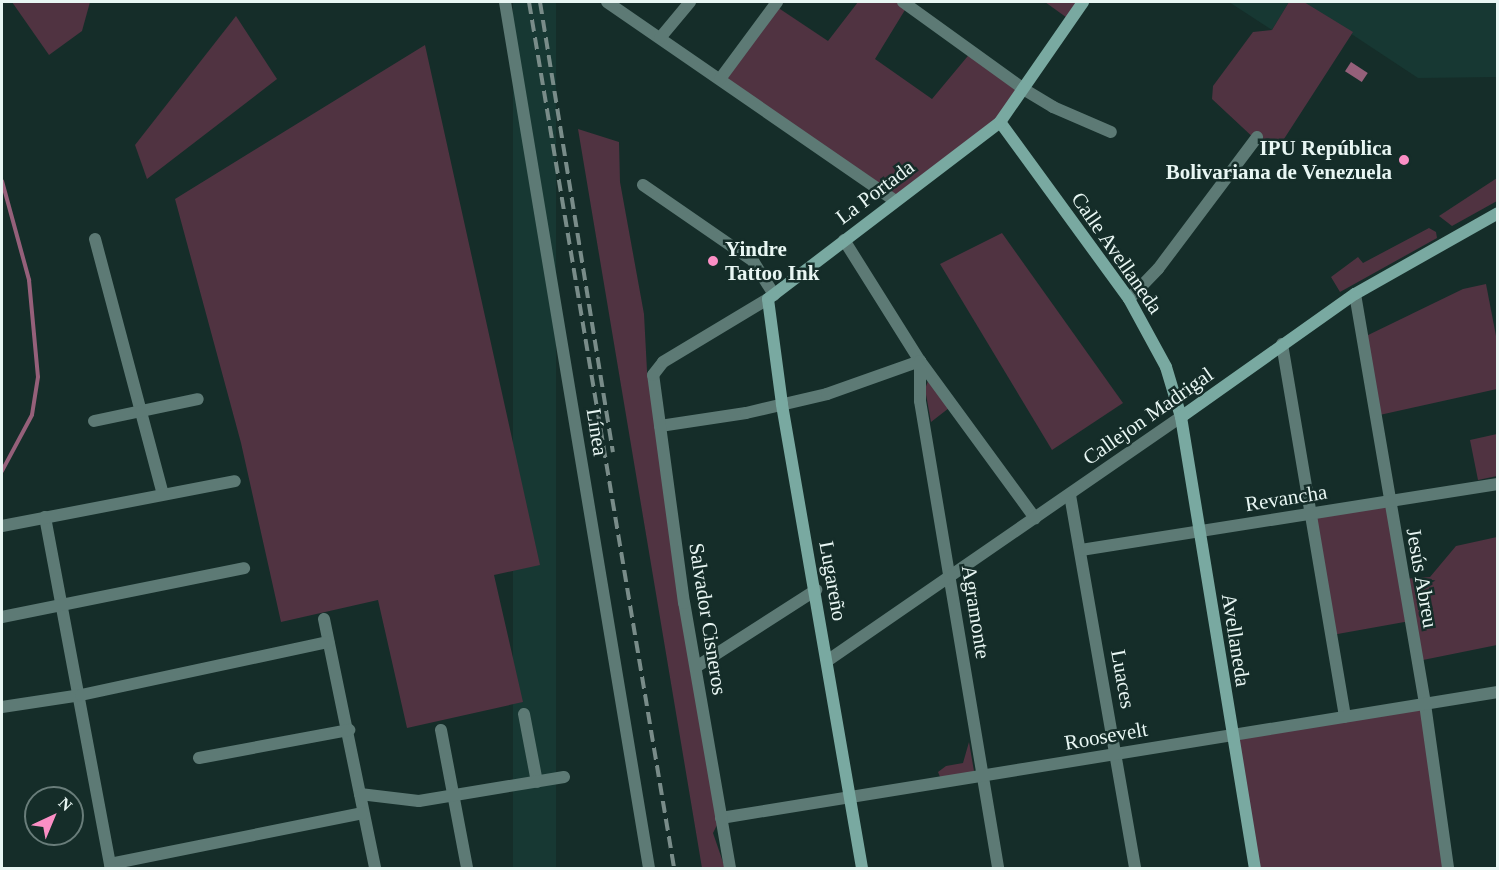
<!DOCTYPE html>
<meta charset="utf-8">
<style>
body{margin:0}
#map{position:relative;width:1499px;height:870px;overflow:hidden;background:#152d29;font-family:"Times New Roman",serif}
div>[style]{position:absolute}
.built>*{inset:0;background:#173833;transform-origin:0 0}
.green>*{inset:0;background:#503341}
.water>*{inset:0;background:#95607a;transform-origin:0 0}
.stream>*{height:4px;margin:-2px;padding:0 2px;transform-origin:2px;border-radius:2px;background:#95607a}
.street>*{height:12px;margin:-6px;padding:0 6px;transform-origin:6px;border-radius:6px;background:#5d7a75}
.secondary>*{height:12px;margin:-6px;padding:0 6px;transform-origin:6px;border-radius:6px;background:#79a9a1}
.rail>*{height:4px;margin-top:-2px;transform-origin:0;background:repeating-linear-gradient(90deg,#798c89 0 12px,transparent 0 18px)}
.dots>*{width:16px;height:16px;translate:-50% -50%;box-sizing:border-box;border:3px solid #152d29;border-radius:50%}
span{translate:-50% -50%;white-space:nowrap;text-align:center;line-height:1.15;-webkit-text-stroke:5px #152d29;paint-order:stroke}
.poi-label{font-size:21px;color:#e8f6f3;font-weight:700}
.right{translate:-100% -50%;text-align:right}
.left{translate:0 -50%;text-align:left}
.street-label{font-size:21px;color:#e8f6f3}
.frame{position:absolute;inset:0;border:3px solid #e8f6f3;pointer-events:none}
.north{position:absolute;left:24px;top:786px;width:60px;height:60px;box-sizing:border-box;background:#152d29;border:2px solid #697d7a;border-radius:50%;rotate:44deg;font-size:16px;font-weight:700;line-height:24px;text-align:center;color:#e8f6f3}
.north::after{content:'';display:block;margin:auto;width:21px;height:27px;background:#fb8fc5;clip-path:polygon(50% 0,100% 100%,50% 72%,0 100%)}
</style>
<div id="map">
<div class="built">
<div style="left:513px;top:2px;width:43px;height:878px"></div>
<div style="clip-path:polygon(1229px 2px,1289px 2px,1272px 30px)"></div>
<div style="clip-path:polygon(1303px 2px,1497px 2px,1497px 77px,1418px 78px)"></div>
</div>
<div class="green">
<div style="clip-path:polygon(12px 2px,90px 2px,82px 31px,49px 55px)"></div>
<div style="clip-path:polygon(858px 2px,903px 2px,908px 5px,875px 59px,932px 99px,972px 51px,1025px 90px,1000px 122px,895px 201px,720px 79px,774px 5px,828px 41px)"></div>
<div style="clip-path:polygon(1045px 2px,1083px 2px,1070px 20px)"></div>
<div style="clip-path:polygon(1289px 2px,1304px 2px,1353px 32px,1273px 156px,1212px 99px,1213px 86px,1253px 32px,1272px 30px)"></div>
<div style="clip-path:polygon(236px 16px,277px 79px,147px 179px,135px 145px)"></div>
<div style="clip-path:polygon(425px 45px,540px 565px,494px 575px,523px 702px,407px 728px,378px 600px,281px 622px,241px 443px,175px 199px)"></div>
<div style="clip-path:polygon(578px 129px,619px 142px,620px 182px,644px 314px,647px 371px,717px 825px,713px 833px,725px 868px,702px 868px)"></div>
<div style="clip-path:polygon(1497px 178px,1497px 201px,1452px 226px,1439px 216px)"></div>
<div style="clip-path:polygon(1429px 228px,1436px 232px,1437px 238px,1340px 292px,1331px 277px,1358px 257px,1363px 263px)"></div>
<div style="clip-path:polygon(1002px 233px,1123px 403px,1052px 450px,940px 264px)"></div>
<div style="clip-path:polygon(1486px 284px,1497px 341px,1497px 389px,1375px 416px,1362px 338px,1463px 289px)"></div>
<div style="clip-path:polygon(928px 381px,949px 408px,931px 422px,925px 389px)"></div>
<div style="clip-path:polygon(1497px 434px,1497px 476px,1478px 480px,1470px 440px)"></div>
<div style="clip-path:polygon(1389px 502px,1403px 579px,1430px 577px,1456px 546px,1497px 537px,1497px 645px,1418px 661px,1410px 621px,1332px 635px,1312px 514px)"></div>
<div style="clip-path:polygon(1425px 704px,1448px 868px,1255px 868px,1232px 735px)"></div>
<div style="clip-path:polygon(969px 742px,974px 771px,968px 776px,940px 777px,938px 772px,946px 766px,963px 763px)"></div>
</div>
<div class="water">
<div style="left:1351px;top:62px;width:20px;height:11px;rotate:33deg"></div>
</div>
<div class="stream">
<div style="left:2px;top:181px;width:103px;rotate:74.7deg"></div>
<div style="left:29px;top:280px;width:97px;rotate:84.7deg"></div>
<div style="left:38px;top:377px;width:38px;rotate:99deg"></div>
<div style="left:32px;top:415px;width:64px;rotate:118.2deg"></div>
</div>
<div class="street">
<div style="left:505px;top:2px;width:878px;rotate:80.56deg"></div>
<div style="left:607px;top:2px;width:350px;rotate:34.6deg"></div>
<div style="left:903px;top:2px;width:150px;rotate:35.8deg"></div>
<div style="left:1025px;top:90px;width:33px;rotate:31deg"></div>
<div style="left:1053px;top:107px;width:63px;rotate:23.3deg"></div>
<div style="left:660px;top:38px;width:47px;rotate:-50.2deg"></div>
<div style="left:720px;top:79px;width:96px;rotate:-53.5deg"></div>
<div style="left:643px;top:185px;width:134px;rotate:34.6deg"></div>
<div style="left:753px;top:261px;width:40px;rotate:58deg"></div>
<div style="left:95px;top:239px;width:264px;rotate:75.1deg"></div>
<div style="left:844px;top:240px;width:143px;rotate:57.9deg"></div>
<div style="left:920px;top:361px;width:195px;rotate:53.8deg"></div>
<div style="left:1355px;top:294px;width:416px;rotate:80.3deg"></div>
<div style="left:1425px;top:704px;width:166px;rotate:82deg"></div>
<div style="left:1129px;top:299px;width:42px;rotate:-46deg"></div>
<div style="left:1158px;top:269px;width:165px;rotate:-53.1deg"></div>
<div style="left:1282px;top:344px;width:378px;rotate:80.4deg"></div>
<div style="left:94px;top:421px;width:106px;rotate:-11.9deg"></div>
<div style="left:660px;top:426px;width:87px;rotate:-8.6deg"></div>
<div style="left:746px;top:413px;width:83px;rotate:-13.2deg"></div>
<div style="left:827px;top:394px;width:99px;rotate:-19.5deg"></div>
<div style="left:920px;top:361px;width:40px;rotate:90deg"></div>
<div style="left:920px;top:401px;width:473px;rotate:80.5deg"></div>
<div style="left:1070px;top:495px;width:379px;rotate:80.1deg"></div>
<div style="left:45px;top:517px;width:357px;rotate:79.4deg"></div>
<div style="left:2px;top:526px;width:237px;rotate:-10.9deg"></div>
<div style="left:1081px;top:550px;width:422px;rotate:-9deg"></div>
<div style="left:2px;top:617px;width:247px;rotate:-11.4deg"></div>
<div style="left:324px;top:619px;width:254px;rotate:78.4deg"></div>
<div style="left:827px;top:661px;width:430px;rotate:-34.6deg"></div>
<div style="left:696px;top:667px;width:143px;rotate:-32.7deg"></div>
<div style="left:2px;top:707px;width:80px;rotate:-8.6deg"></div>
<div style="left:81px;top:695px;width:253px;rotate:-12.1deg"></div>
<div style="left:524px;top:714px;width:69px;rotate:79.2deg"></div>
<div style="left:441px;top:730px;width:140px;rotate:79.3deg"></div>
<div style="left:199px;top:758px;width:153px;rotate:-10.6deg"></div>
<div style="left:360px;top:794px;width:59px;rotate:6.8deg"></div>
<div style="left:419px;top:801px;width:147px;rotate:-9.4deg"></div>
<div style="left:721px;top:818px;width:787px;rotate:-9.21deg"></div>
<div style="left:110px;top:864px;width:258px;rotate:-11.4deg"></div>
<div style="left:730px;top:868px;width:269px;rotate:-99.8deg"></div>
<div style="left:684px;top:603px;width:230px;rotate:-97.7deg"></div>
<div style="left:653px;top:375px;width:16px;rotate:-52deg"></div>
<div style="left:663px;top:362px;width:122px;rotate:-31deg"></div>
</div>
<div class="secondary">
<div style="left:1000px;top:122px;width:219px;rotate:53.9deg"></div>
<div style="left:1129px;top:299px;width:77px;rotate:61.4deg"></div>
<div style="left:1166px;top:367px;width:52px;rotate:73.3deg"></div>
<div style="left:1181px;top:417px;width:457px;rotate:80.7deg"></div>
<div style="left:1181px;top:417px;width:213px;rotate:-35.3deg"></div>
<div style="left:1355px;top:294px;width:164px;rotate:-29.5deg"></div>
<div style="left:862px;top:868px;width:471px;rotate:-99.8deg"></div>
<div style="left:782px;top:404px;width:106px;rotate:-97.6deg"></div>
<div style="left:768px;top:299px;width:292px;rotate:-37.3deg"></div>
<div style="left:1000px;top:122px;width:146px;rotate:-55.3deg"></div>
</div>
<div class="rail">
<div style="left:529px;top:2px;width:878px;rotate:80.49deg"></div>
<div style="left:540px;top:2px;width:456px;rotate:80.8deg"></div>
</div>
<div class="dots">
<div style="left:1404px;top:160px;background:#fb8fc5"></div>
<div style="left:713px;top:261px;background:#fb8fc5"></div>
</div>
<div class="poi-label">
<span class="right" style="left:1392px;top:160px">IPU República<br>Bolivariana de Venezuela</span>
<span class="left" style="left:725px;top:261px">Yindre<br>Tattoo Ink</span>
</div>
<div class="street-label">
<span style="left:875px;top:192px;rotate:-37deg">La Portada</span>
<span style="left:1117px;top:253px;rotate:55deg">Calle Avellaneda</span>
<span style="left:1148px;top:416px;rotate:-35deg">Callejon Madrigal</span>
<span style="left:597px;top:432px;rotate:81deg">Línea</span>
<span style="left:1286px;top:498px;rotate:-9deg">Revancha</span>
<span style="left:1422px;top:578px;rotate:80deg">Jesús Abreu</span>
<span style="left:833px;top:581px;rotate:80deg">Lugareño</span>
<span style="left:976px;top:612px;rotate:81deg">Agramonte</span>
<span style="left:708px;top:619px;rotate:81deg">Salvador Cisneros</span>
<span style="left:1236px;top:640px;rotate:81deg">Avellaneda</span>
<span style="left:1123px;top:679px;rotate:80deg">Luaces</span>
<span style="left:1106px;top:736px;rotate:-10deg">Roosevelt</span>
</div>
<div class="frame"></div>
<div class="north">N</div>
</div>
